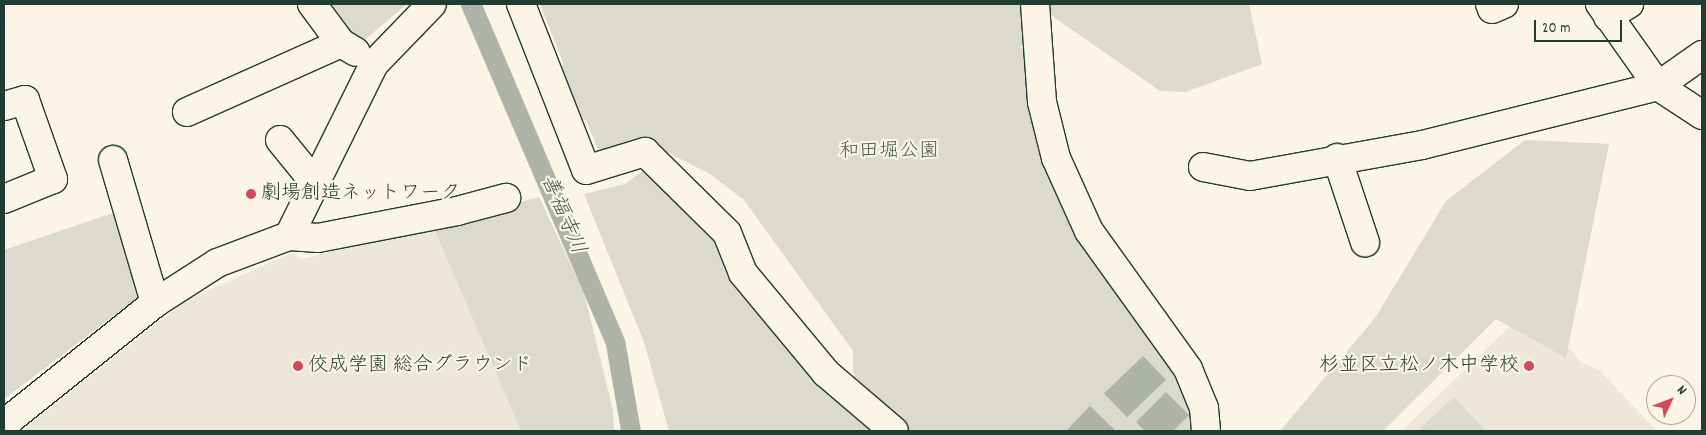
<!DOCTYPE html>
<meta charset="utf-8">
<style>
body{margin:0}
#map{position:relative;width:1706px;height:435px;overflow:hidden;background:#fcf5e5;font-family:Dekko,"Klee One",sans-serif}
div>[style]{position:absolute}
.built>*{inset:0;background:#ece7d8}
.green>*{inset:0;background:#dcdacc}
.water>*{inset:0;background:#aeb3a7;transform-origin:0 0}
.roads{filter:drop-shadow(1px 0 #1f3d34) drop-shadow(-1px 0 #1f3d34) drop-shadow(0 1px #1f3d34) drop-shadow(0 -1px #1f3d34)}
.minor>*{height:28px;margin:-14px;padding:0 14px;transform-origin:14px;border-radius:14px;background:#fcf5e5}
.dots>*{width:14px;height:14px;translate:-50% -50%;box-sizing:border-box;border:2px solid #fcf5e5;border-radius:50%}
span{translate:-50% -50%;white-space:nowrap;text-align:center;line-height:1.15;-webkit-text-stroke:4.5px #fcf5e5;paint-order:stroke}
.park-label{font-size:20px;color:#455c52}
.poi-label{font-size:20px;color:#1f3d34}
.left{translate:0 -50%;text-align:left}
.right{translate:-100% -50%;text-align:right}
.water-label{font-size:21px;color:#435a51;font-style:italic}
.frame{position:absolute;inset:0;border:5px solid #1f3d34;pointer-events:none}
.north{position:absolute;left:1646px;top:375px;width:50px;height:50px;box-sizing:border-box;background:#fcf5e5;border:1px solid #a4ab9e;border-radius:50%;rotate:47deg;font-size:14px;font-weight:700;line-height:20px;text-align:center;color:#1f3d34}
.north::after{content:'';display:block;margin:auto;width:18px;height:22px;background:#d1495b;clip-path:polygon(50% 0,100% 100%,50% 72%,0 100%)}
.scale{position:absolute;left:1534px;top:20px;width:88px;height:22px;box-sizing:border-box;border:2px solid #1f3d34;border-top:0;padding-left:6px;font-size:15px;line-height:18px;white-space:nowrap;color:#1f3d34;-webkit-text-stroke:4px #fcf5e5;paint-order:stroke}
</style>
<div id="map">
<div class="built">
<div style="clip-path:polygon(433px 226px,521px 431px,21px 431px,186px 300px,292px 253px,302px 259px)"></div>
<div style="clip-path:polygon(1531px 306px,1582px 363px,1598px 369px,1657px 431px,1402px 431px)"></div>
</div>
<div class="green">
<div style="clip-path:polygon(330px 4px,407px 4px,360px 44px)"></div>
<div style="clip-path:polygon(540px 4px,1023px 4px,1030px 111px,1184px 380px,1200px 431px,669px 431px,644px 342px,584px 194px,625px 184px,642px 171px,715px 237px,865px 423px,853px 370px,853px 351px,744px 200px,710px 174px,645px 141px,600px 155px,586px 120px,580px 119px,560px 79px,563px 62px)"></div>
<div style="clip-path:polygon(1035px 4px,1249px 4px,1262px 64px,1186px 92px,1160px 91px)"></div>
<div style="clip-path:polygon(1525px 140px,1609px 144px,1566px 358px,1496px 319px,1383px 431px,1280px 431px,1375px 318px,1446px 201px)"></div>
<div style="clip-path:polygon(539px 197px,584px 293px,613px 410px,614px 431px,521px 431px,433px 226px)"></div>
<div style="clip-path:polygon(116px 212px,145px 292px,4px 399px,4px 250px)"></div>
<div style="clip-path:polygon(1454px 397px,1486px 431px,1418px 431px)"></div>
</div>
<div class="water">
<div style="clip-path:polygon(460px 4px,482px 4px,625px 340px,641px 431px,621px 431px,606px 345px)"></div>
<div style="left:1143px;top:356px;width:33px;height:54px;rotate:46deg"></div>
<div style="clip-path:polygon(1166px 392px,1189px 415px,1173px 431px,1145px 431px,1136px 422px)"></div>
<div style="clip-path:polygon(1090px 406px,1115px 430px,1066px 431px)"></div>
</div>
<div class="roads">
<div class="minor">
<div style="left:312px;top:4px;width:49px;rotate:53.4deg"></div>
<div style="left:341px;top:43px;width:17px;rotate:31deg"></div>
<div style="left:521px;top:4px;width:178px;rotate:68.6deg"></div>
<div style="left:586px;top:170px;width:62px;rotate:-17deg"></div>
<div style="left:645px;top:152px;width:115px;rotate:44.6deg"></div>
<div style="left:727px;top:233px;width:43px;rotate:68.2deg"></div>
<div style="left:743px;top:273px;width:130px;rotate:50.3deg"></div>
<div style="left:826px;top:373px;width:89px;rotate:40.5deg"></div>
<div style="left:1035px;top:4px;width:98px;rotate:85.9deg"></div>
<div style="left:1042px;top:102px;width:58px;rotate:76deg"></div>
<div style="left:1056px;top:158px;width:80px;rotate:65.7deg"></div>
<div style="left:1089px;top:231px;width:170px;rotate:54.3deg"></div>
<div style="left:1188px;top:369px;width:42px;rotate:67.7deg"></div>
<div style="left:1204px;top:408px;width:23px;rotate:85deg"></div>
<div style="left:1490px;top:4px;width:5px;rotate:68deg"></div>
<div style="left:1492px;top:9px;width:13px;rotate:-23deg"></div>
<div style="left:1600px;top:4px;width:100px;rotate:54.7deg"></div>
<div style="left:1658px;top:86px;width:53px;rotate:33.4deg"></div>
<div style="left:1608px;top:17px;width:25px;rotate:-32deg"></div>
<div style="left:4px;top:106px;width:22px;rotate:-16deg"></div>
<div style="left:25px;top:100px;width:84px;rotate:70.5deg"></div>
<div style="left:53px;top:179px;width:53px;rotate:157.8deg"></div>
<div style="left:187px;top:112px;width:169px;rotate:-24.1deg"></div>
<div style="left:280px;top:140px;width:55px;rotate:50.9deg"></div>
<div style="left:1337px;top:158px;width:89px;rotate:71.6deg"></div>
<div style="left:113px;top:160px;width:149px;rotate:73.6deg"></div>
<div style="left:1203px;top:167px;width:48px;rotate:10.8deg"></div>
<div style="left:1250px;top:176px;width:175px;rotate:-10.2deg"></div>
<div style="left:1422px;top:145px;width:243px;rotate:-14deg"></div>
<div style="left:1658px;top:86px;width:54px;rotate:-35.2deg"></div>
<div style="left:289px;top:236px;width:29px;rotate:4deg"></div>
<div style="left:318px;top:238px;width:142px;rotate:-11deg"></div>
<div style="left:457px;top:211px;width:51px;rotate:-14.9deg"></div>
<div style="left:4px;top:424px;width:193px;rotate:-38.7deg"></div>
<div style="left:155px;top:303px;width:74px;rotate:-32.8deg"></div>
<div style="left:217px;top:263px;width:77px;rotate:-20.6deg"></div>
<div style="left:289px;top:236px;width:192px;rotate:-63.7deg"></div>
<div style="left:374px;top:64px;width:83px;rotate:-46deg"></div>
</div>
</div>
<div class="dots">
<div style="left:251px;top:194px;background:#d1495b"></div>
<div style="left:298px;top:366px;background:#d1495b"></div>
<div style="left:1529px;top:366px;background:#d1495b"></div>
</div>
<div class="park-label">
<span style="left:889px;top:152px">和田堀公園</span>
</div>
<div class="poi-label">
<span class="left" style="left:261px;top:194px">劇場創造ネットワーク</span>
<span class="left" style="left:308px;top:366px">佼成学園 総合グラウンド</span>
<span class="right" style="left:1519px;top:366px">杉並区立松ノ木中学校</span>
</div>
<div class="water-label">
<span style="left:562px;top:215px;rotate:67deg">善福寺川</span>
</div>
<div class="frame"></div>
<div class="north">N</div>
<div class="scale">20 m</div>
</div>
